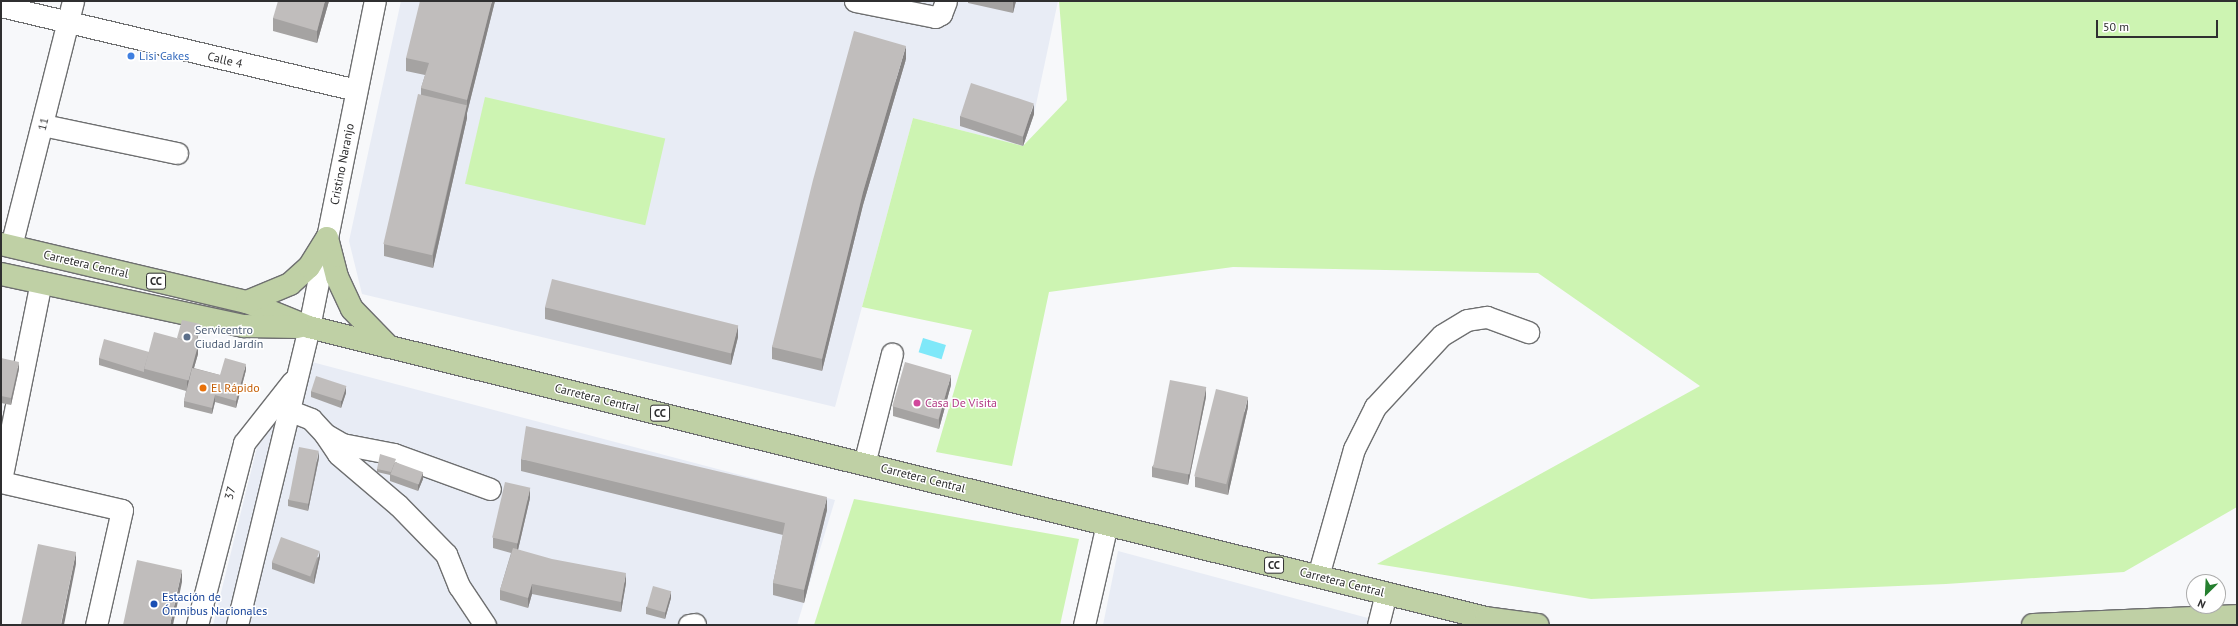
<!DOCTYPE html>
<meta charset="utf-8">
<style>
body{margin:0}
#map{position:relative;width:2238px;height:626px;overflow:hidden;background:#f7f8fa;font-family:"PT Sans",sans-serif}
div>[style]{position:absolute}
.built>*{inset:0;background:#e8ecf5}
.green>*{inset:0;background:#cdf4b2;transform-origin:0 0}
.water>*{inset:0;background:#7fe8f9;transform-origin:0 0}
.roads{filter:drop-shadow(1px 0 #6e6f70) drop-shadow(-1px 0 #6e6f70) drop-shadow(0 1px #6e6f70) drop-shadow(0 -1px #6e6f70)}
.minor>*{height:21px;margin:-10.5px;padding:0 10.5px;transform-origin:10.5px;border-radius:10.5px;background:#fff}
.major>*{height:22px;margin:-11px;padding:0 11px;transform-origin:11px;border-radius:11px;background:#bfd0a5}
.wall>*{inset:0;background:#a5a3a2}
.shaded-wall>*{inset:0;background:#868484}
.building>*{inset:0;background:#c0bdbc;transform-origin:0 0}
.dots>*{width:11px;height:11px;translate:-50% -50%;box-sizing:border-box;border:2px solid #fff;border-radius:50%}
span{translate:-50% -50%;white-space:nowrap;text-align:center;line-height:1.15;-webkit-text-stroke:3px #fff;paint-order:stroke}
.shield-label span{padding:1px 3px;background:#fff;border:1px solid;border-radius:3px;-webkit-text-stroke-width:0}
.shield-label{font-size:11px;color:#2f2f30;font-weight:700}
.shop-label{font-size:12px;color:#366cbe}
.left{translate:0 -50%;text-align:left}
.street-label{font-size:12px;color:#2f2f30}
.service-label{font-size:12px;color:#4e5e75}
.food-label{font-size:12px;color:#c56008}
.hotel-label{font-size:12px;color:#b23c85}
.transit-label{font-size:12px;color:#164399}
.frame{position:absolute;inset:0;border:2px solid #2f2f30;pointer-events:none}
.north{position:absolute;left:2186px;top:574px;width:40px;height:40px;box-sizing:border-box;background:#fff;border:1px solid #acacac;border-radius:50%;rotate:204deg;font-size:11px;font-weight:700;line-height:16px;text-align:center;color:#2f2f30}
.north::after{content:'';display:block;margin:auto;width:14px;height:18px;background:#257f2f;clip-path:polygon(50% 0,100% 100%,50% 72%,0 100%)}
.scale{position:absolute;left:2096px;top:20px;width:122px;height:18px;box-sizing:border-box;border:2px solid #2f2f30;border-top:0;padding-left:5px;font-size:12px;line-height:14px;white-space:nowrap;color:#2f2f30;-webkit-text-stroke:3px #fff;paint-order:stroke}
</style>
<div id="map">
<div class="built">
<div style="clip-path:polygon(401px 1px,1058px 1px,1034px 114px,1023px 146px,913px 118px,835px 407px,362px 294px,349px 241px)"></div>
<div style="clip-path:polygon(312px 362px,835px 500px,797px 625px,213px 625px,260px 435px)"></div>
<div style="clip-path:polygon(1118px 551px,1394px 625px,1103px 625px)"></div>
</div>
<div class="green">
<div style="clip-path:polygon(1059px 1px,2237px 1px,2237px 507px,2124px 572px,1946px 584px,1591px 599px,1377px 564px,1700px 386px,1538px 273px,1233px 267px,1049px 292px,1012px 466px,936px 452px,972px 330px,862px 307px,913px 118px,1023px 146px,1067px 100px)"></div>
<div style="left:485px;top:97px;width:185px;height:89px;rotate:13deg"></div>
<div style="clip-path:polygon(854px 499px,1079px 539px,1060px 625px,814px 625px)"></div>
</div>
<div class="water">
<div style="left:923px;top:338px;width:24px;height:15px;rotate:17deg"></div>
</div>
<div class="roads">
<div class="minor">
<div style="left:855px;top:1px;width:82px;rotate:11.3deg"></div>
<div style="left:935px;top:17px;width:7px;rotate:-27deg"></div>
<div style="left:941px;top:14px;width:14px;rotate:-69deg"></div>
<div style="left:1px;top:6px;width:365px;rotate:13.3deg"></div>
<div style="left:43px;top:125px;width:137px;rotate:11.8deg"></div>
<div style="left:11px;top:246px;width:253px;rotate:-75.8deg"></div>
<div style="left:288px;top:410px;width:25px;rotate:21deg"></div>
<div style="left:311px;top:419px;width:19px;rotate:47deg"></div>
<div style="left:324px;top:433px;width:25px;rotate:56deg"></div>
<div style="left:338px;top:454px;width:79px;rotate:40.4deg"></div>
<div style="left:398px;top:505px;width:69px;rotate:45.6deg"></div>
<div style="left:446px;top:554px;width:35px;rotate:68deg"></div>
<div style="left:459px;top:586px;width:47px;rotate:56.3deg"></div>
<div style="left:325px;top:434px;width:20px;rotate:30deg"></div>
<div style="left:342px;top:444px;width:53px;rotate:10.9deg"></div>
<div style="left:394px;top:454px;width:102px;rotate:20deg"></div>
<div style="left:864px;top:464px;width:114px;rotate:-75.8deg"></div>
<div style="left:1px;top:480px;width:202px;rotate:-78.6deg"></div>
<div style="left:1px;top:482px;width:124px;rotate:13deg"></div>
<div style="left:122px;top:510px;width:118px;rotate:102.7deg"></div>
<div style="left:1318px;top:576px;width:132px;rotate:-74.2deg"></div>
<div style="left:1354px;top:449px;width:47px;rotate:-63.4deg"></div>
<div style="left:1375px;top:407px;width:98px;rotate:-47.1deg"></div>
<div style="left:1442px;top:335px;width:29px;rotate:-31deg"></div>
<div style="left:1467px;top:320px;width:20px;rotate:-9deg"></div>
<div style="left:1487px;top:317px;width:44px;rotate:20.1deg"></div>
<div style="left:197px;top:625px;width:188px;rotate:-75.5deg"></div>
<div style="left:244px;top:443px;width:78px;rotate:-51.8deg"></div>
<div style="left:237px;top:625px;width:307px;rotate:-76.4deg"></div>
<div style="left:309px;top:327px;width:333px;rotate:-78.6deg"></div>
<div style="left:689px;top:625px;width:6px;rotate:-9deg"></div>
<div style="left:1084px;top:625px;width:104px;rotate:-77.2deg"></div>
<div style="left:1378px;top:625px;width:33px;rotate:-76deg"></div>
</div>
<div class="major">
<div style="left:327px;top:238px;width:40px;rotate:75.6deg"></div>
<div style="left:337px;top:277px;width:35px;rotate:65deg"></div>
<div style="left:352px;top:309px;width:53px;rotate:45.8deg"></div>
<div style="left:1px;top:244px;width:253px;rotate:13.3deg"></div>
<div style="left:247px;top:302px;width:67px;rotate:22deg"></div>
<div style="left:309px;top:327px;width:1212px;rotate:13.89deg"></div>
<div style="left:1486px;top:618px;width:52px;rotate:7.7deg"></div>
<div style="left:1px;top:274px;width:249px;rotate:12.1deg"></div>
<div style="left:244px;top:326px;width:54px;rotate:1.1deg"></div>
<div style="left:247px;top:302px;width:47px;rotate:-22.7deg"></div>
<div style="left:290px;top:284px;width:25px;rotate:-42deg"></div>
<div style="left:309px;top:267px;width:34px;rotate:-58deg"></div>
<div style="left:2033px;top:625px;width:204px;rotate:-2.5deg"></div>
</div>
</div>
<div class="wall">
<div style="clip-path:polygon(329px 1px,317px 43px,273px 31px,273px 18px)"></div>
<div style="clip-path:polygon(495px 1px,467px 113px,467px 118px,433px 268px,384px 256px,384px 244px,421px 95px,421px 88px,425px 75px,406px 71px,406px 58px)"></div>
<div style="clip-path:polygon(968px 1px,1016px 1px,1013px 13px,968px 3px)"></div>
<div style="clip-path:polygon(906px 59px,863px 205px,822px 371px,772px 359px,772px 347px)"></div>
<div style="clip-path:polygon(1034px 114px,1023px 146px,960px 126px,960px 116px)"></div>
<div style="clip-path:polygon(545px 307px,738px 337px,731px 365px,545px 319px)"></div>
<div style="clip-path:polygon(200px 328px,196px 344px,198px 354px,194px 368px,220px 375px,246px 370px,236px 408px,215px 402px,212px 414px,184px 407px,184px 401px,186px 391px,99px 365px,99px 358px,149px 352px)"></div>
<div style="clip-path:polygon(1px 358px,19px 369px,11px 405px,1px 403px)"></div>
<div style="clip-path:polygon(951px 385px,939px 429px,893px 416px,893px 406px)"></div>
<div style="clip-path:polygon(311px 391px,346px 393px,341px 408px,311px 397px)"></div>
<div style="clip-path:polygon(1206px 397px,1188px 485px,1152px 477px,1152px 467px)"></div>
<div style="clip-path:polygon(1248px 407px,1228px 495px,1195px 487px,1195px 477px)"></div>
<div style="clip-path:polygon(319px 458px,308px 511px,288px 506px,288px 500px)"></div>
<div style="clip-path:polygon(521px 459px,827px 510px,804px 603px,773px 595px,773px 583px,783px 535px,521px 471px)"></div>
<div style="clip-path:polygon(396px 462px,423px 479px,418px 491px,390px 481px,390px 475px,377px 472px,377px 469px)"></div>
<div style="clip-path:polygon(530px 498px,518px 550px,626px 583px,621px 612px,532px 594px,528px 608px,500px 600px,500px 590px,511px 553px,493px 548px,493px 538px)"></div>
<div style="clip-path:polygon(320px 557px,314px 584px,272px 569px,272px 562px)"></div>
<div style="clip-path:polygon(671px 598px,665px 619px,646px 614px,646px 607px)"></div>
</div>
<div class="shaded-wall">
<div style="clip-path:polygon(325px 1px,329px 1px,317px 43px,317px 31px)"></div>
<div style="clip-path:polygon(492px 1px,495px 1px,467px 113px,467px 100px)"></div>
<div style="clip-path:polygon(1013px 1px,1016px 1px,1013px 13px)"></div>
<div style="clip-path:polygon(906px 46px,906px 59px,863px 205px,822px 371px,822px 359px,863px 192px)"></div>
<div style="clip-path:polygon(1034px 104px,1034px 114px,1023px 146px,1023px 136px)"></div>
<div style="clip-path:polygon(467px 105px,467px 118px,433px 268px,433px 255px)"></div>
<div style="clip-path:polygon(200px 324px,200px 328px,194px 353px,194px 350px)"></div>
<div style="clip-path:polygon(738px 325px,738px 337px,731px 365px,731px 353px)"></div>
<div style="clip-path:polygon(198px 344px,198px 354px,187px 392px,187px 382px)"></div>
<div style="clip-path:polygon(19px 362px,19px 369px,11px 405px,11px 398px)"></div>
<div style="clip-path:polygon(246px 364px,246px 370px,236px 408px,236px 401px)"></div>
<div style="clip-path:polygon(951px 375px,951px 385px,939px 429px,939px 419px)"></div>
<div style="clip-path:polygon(346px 386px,346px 393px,341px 408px,341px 401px)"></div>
<div style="clip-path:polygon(1206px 387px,1206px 397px,1188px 485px,1188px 475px)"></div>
<div style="clip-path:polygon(215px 395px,215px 402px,212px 414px,212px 408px)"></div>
<div style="clip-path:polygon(1248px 397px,1248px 407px,1228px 495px,1228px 485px)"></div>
<div style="clip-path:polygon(319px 451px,319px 458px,308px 511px,308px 504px)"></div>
<div style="clip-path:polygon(423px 472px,423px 479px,418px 491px,418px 484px)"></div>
<div style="clip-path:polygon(530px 488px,530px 498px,517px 554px,517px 544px)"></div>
<div style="clip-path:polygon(827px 497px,827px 510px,804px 603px,804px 590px)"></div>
<div style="clip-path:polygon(320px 551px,320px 557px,314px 584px,314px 577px)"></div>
<div style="clip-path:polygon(76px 552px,76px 564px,64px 625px,61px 625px)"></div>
<div style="clip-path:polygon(182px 570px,182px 582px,173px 625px,170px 625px)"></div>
<div style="clip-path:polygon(626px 573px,626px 583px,621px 612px,621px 602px)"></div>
<div style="clip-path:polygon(532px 584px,532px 594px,528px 608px,528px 598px)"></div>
<div style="clip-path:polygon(671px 591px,671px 598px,665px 619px,665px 613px)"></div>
</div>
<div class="building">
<div style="clip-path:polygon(278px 1px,325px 1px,317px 31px,273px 18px)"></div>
<div style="clip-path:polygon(420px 1px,492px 1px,467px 100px,421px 88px,429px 63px,406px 58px)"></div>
<div style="clip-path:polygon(854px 31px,906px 46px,863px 192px,822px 359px,772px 347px,813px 180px)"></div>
<div style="left:971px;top:83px;width:66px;height:35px;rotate:18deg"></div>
<div style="left:418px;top:94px;width:50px;height:154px;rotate:13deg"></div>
<div style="left:552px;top:279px;width:192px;height:29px;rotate:14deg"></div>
<div style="clip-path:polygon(182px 320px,200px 324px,196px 344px,177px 338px)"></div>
<div style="left:154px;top:332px;width:46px;height:38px;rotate:15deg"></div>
<div style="clip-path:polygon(104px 339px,149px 352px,144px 369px,144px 372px,99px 358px)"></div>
<div style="clip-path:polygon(1px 358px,19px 362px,11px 398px,1px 396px)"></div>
<div style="clip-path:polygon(225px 358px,246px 364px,236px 401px,215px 395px,212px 408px,184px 401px,192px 368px,220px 375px)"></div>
<div style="left:905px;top:362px;width:48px;height:46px;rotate:16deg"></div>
<div style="left:316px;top:376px;width:32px;height:16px;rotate:18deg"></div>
<div style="left:1170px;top:380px;width:37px;height:89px;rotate:11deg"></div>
<div style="left:1216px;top:389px;width:33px;height:90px;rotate:14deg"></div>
<div style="clip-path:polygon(526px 426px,827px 497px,804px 590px,773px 583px,785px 523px,521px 459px)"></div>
<div style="left:299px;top:447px;width:20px;height:54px;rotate:11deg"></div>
<div style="clip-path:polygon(380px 454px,396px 459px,391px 472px,377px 469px)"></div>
<div style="left:395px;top:462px;width:30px;height:13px;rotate:20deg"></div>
<div style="left:505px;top:482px;width:26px;height:57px;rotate:13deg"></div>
<div style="left:281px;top:537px;width:41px;height:27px;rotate:20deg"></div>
<div style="left:38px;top:544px;width:39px;height:83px;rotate:12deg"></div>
<div style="clip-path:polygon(513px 548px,552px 559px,626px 573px,621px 602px,532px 584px,528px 598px,500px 590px)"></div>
<div style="clip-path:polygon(137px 560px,182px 570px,170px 625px,123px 625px)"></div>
<div style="left:653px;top:586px;width:19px;height:22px;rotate:16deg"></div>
</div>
<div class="dots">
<div style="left:131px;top:56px;background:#3f7fe0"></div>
<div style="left:187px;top:337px;background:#5c6f8a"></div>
<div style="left:203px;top:388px;background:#e8710a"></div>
<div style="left:917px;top:403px;background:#d1479c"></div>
<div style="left:154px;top:604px;background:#1a4fb4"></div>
</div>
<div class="shield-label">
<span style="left:156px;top:281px">CC</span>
<span style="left:660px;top:413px">CC</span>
<span style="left:1274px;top:565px">CC</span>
</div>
<div class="shop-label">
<span class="left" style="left:139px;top:56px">Lisi Cakes</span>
</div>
<div class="street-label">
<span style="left:225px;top:60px;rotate:13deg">Calle 4</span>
<span style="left:43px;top:124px;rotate:-76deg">11</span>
<span style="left:342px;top:164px;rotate:-79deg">Cristino Naranjo</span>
<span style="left:86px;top:264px;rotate:13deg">Carretera Central</span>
<span style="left:597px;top:398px;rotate:14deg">Carretera Central</span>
<span style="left:923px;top:478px;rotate:14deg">Carretera Central</span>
<span style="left:230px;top:493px;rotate:-75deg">37</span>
<span style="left:1342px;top:582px;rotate:14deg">Carretera Central</span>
</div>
<div class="service-label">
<span class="left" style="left:195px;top:337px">Servicentro<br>Ciudad Jardín</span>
</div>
<div class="food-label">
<span class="left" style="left:211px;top:388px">El Rápido</span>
</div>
<div class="hotel-label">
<span class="left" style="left:925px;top:403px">Casa De Visita</span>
</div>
<div class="transit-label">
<span class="left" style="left:162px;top:604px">Estación de<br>Ómnibus Nacionales</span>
</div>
<div class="frame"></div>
<div class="north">N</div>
<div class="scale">50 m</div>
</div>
